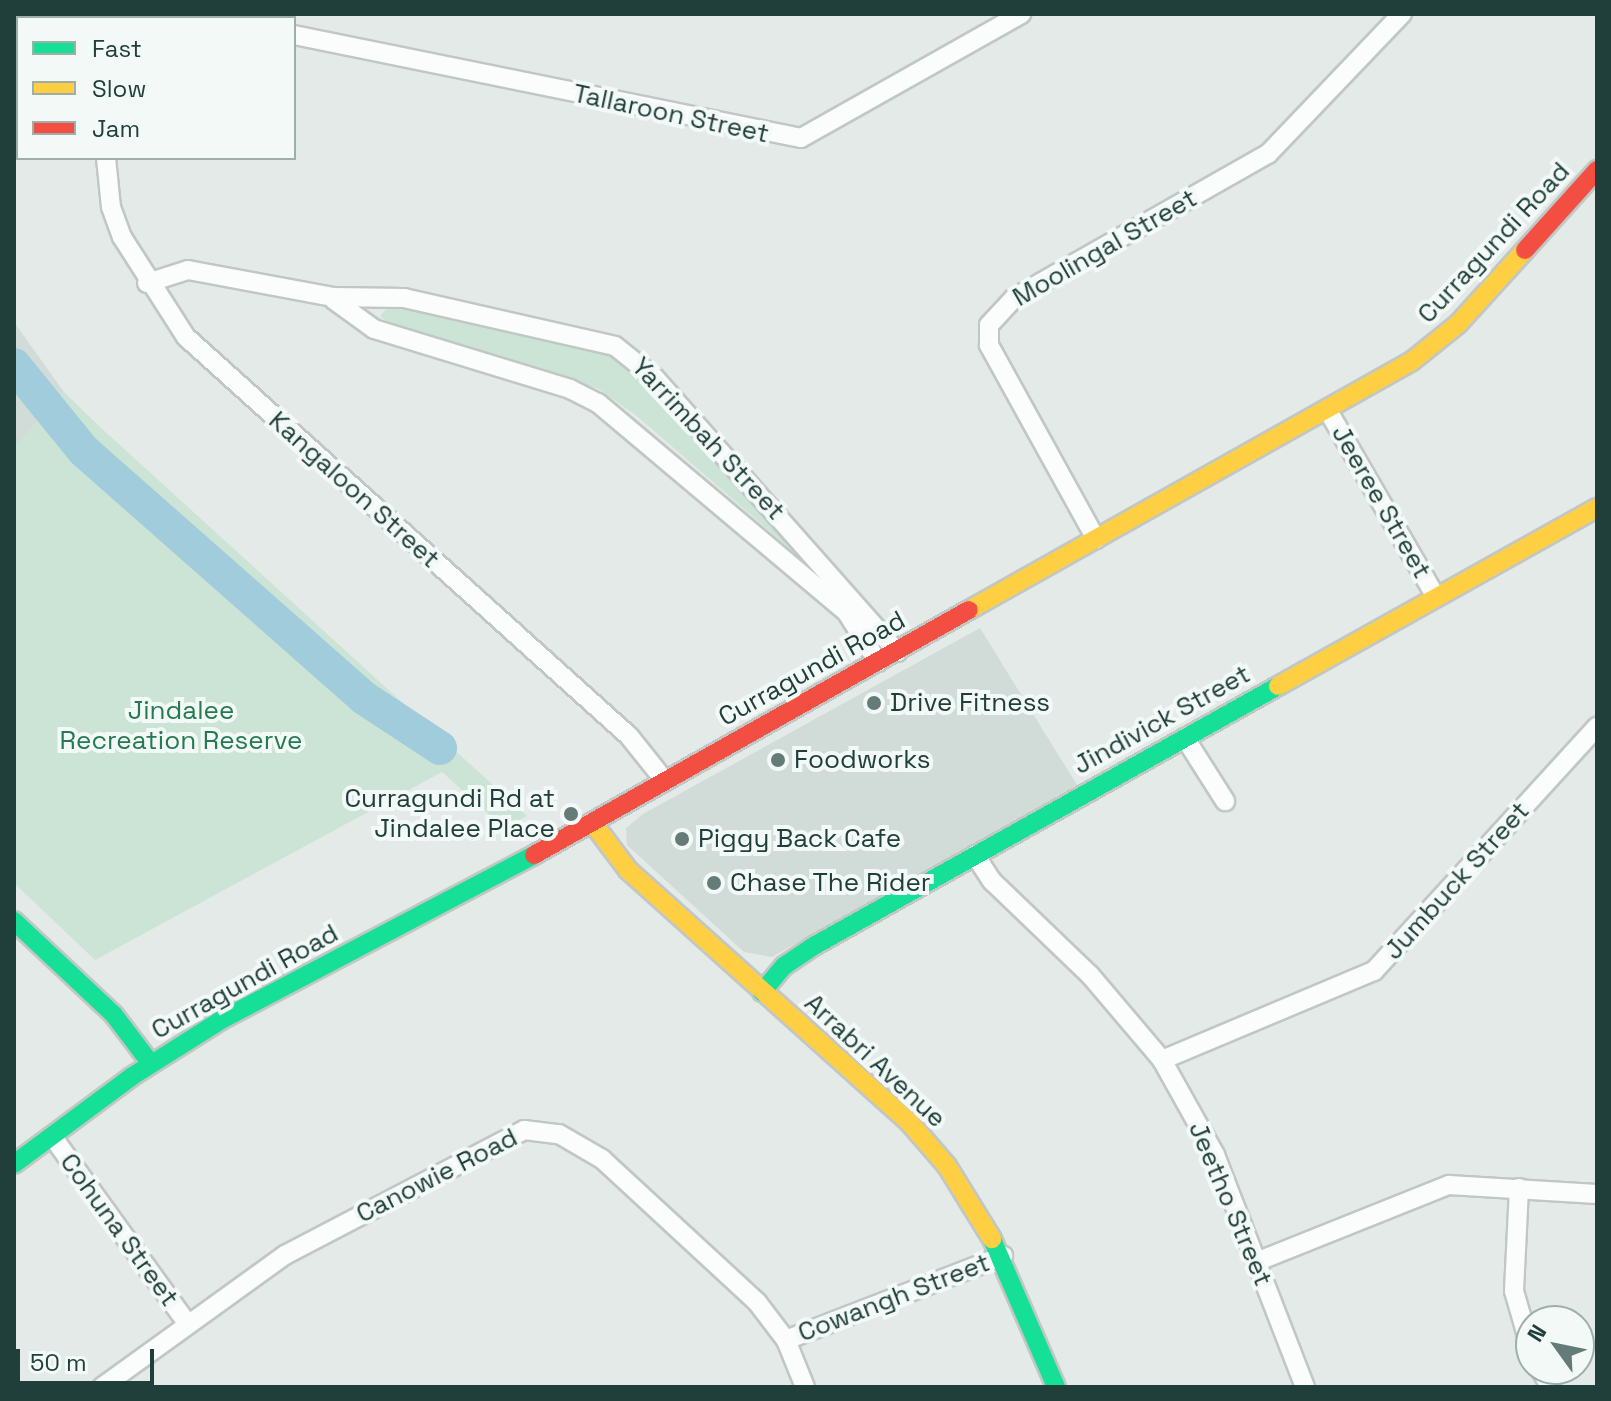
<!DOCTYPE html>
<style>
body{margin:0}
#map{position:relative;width:1611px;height:1401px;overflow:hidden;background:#e4eae8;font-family:"Space Grotesk",sans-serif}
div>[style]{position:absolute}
.built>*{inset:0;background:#d1dcd8}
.green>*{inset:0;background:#cce4d6}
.river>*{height:34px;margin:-17px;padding:0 17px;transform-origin:17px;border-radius:17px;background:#a1ccdc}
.roads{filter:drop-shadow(2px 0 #c1c7c5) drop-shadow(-2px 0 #c1c7c5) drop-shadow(0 2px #c1c7c5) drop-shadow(0 -2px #c1c7c5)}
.street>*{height:18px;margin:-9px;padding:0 9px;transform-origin:9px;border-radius:9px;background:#fbfcfc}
.fast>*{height:18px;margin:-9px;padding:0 9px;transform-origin:9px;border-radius:9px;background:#16e098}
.slow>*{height:18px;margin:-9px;padding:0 9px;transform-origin:9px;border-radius:9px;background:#ffcf43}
.jam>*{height:18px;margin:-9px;padding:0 9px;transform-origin:9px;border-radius:9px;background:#f24e42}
.dots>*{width:22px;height:22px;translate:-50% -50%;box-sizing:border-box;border:4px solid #f2f9f6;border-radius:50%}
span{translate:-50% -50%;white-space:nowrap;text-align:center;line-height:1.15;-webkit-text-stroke:8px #f2f9f6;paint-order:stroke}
.street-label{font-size:26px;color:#203f3b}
.poi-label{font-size:26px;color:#203f3b}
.left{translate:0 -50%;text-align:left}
.right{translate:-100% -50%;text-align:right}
.park-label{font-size:26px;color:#267a52}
.frame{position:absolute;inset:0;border:16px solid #203f3b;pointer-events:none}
.legend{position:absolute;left:16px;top:16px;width:280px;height:144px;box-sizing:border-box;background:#f2f9f6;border:2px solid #9eafab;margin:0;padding:10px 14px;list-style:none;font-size:24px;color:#203f3b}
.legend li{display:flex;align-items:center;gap:16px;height:40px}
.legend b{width:40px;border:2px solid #9eafab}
.north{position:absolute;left:1515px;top:1305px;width:80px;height:80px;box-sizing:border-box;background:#f2f9f6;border:2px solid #9eafab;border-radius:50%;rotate:303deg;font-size:22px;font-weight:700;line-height:32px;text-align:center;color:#203f3b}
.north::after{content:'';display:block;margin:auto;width:28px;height:36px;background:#657b78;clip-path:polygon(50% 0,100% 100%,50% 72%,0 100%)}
.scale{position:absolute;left:16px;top:1349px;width:138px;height:36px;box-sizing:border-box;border:4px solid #203f3b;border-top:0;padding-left:10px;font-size:24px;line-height:28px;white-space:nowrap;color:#203f3b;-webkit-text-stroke:6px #f2f9f6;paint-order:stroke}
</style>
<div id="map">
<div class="built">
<div style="clip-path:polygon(14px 322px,64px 392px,14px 449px)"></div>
<div style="clip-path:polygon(980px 628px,1077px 785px,772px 957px,744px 952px,627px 845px,626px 828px,643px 814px)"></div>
</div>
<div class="green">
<div style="clip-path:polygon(389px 306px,616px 354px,642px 375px,811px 567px,638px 417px,599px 389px,393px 326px,380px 316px)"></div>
<div style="clip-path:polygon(64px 392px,99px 426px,527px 816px,504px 828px,442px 772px,95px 960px,14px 883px,14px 449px)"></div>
</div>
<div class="river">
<div style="left:14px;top:365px;width:111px;rotate:50.9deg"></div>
<div style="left:84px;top:451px;width:373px;rotate:41.4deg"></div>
<div style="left:364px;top:698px;width:91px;rotate:33.3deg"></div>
</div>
<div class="roads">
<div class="street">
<div style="left:104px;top:14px;width:4px;rotate:90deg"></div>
<div style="left:195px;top:14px;width:19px;rotate:12deg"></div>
<div style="left:294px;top:35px;width:517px;rotate:11.48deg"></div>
<div style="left:801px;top:138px;width:253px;rotate:-29.4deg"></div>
<div style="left:106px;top:158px;width:49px;rotate:84.2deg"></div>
<div style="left:111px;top:207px;width:32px;rotate:70deg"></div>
<div style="left:122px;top:237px;width:119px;rotate:57.4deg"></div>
<div style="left:186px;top:337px;width:596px;rotate:42.01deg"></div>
<div style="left:629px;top:736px;width:58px;rotate:51.3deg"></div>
<div style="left:147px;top:283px;width:43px;rotate:-17.6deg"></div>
<div style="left:188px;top:270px;width:147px;rotate:10.5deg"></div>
<div style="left:333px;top:297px;width:71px;rotate:0.8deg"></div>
<div style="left:404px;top:298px;width:216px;rotate:12.8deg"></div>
<div style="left:615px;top:346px;width:51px;rotate:38.7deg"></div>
<div style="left:655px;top:378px;width:366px;rotate:48.5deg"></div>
<div style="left:334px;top:300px;width:49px;rotate:35.9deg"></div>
<div style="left:374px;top:329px;width:205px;rotate:17deg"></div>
<div style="left:570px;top:389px;width:31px;rotate:27deg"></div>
<div style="left:598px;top:403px;width:326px;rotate:40.1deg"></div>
<div style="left:847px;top:613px;width:58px;rotate:57.7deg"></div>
<div style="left:1327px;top:409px;width:215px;rotate:59.9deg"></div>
<div style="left:1096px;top:539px;width:222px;rotate:-118.9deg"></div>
<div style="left:989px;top:345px;width:20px;rotate:-90deg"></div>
<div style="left:989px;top:325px;width:37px;rotate:-47deg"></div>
<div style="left:1014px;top:298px;width:292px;rotate:-29.6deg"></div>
<div style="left:1268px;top:154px;width:194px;rotate:-46.3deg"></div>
<div style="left:1185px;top:738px;width:75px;rotate:57.6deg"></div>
<div style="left:975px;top:855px;width:31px;rotate:57deg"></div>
<div style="left:992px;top:881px;width:136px;rotate:43.8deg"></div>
<div style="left:1090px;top:975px;width:111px;rotate:49.7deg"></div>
<div style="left:1162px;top:1060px;width:109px;rotate:60.8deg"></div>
<div style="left:1215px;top:1155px;width:249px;rotate:68.8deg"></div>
<div style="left:1162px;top:1060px;width:230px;rotate:-22.8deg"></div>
<div style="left:1374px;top:971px;width:331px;rotate:-47.6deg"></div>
<div style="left:52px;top:1136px;width:231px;rotate:54.2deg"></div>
<div style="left:1519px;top:1188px;width:103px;rotate:92.8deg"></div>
<div style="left:1514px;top:1291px;width:61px;rotate:73.9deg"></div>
<div style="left:1256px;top:1262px;width:208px;rotate:-21.8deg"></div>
<div style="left:1449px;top:1185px;width:148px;rotate:3.5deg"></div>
<div style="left:786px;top:1340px;width:233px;rotate:-21.2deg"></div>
<div style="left:1540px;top:1369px;width:21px;rotate:59deg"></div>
<div style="left:102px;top:1387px;width:226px;rotate:-35.8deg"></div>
<div style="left:285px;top:1255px;width:270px;rotate:-27.6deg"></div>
<div style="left:524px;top:1130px;width:35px;rotate:7deg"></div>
<div style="left:559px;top:1134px;width:50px;rotate:30.2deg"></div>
<div style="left:602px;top:1159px;width:211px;rotate:42.7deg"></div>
<div style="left:757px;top:1302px;width:48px;rotate:52.7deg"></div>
<div style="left:786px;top:1340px;width:51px;rotate:68deg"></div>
</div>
<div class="fast">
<div style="left:14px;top:921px;width:137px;rotate:43.2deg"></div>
<div style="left:114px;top:1015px;width:61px;rotate:52.9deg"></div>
<div style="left:762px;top:992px;width:34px;rotate:-50deg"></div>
<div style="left:784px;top:966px;width:34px;rotate:-34deg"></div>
<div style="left:812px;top:947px;width:534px;rotate:-29.25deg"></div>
<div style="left:14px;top:1164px;width:146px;rotate:-36.6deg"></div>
<div style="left:131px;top:1077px;width:107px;rotate:-32.3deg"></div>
<div style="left:221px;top:1020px;width:354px;rotate:-27.8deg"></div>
<div style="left:992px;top:1239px;width:161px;rotate:66.6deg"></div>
</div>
<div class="slow">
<div style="left:969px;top:610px;width:508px;rotate:-29.34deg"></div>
<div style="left:1412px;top:361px;width:59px;rotate:-38.8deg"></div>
<div style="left:1458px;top:324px;width:100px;rotate:-47.8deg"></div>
<div style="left:1278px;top:686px;width:365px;rotate:-29.2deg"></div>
<div style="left:592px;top:822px;width:60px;rotate:53.1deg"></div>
<div style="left:628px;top:870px;width:377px;rotate:41.9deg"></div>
<div style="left:909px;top:1122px;width:58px;rotate:49.2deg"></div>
<div style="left:947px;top:1166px;width:86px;rotate:58.3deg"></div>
</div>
<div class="jam">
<div style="left:1525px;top:250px;width:108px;rotate:-48deg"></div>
<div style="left:534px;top:855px;width:499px;rotate:-29.4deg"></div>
</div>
</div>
<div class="dots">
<div style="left:874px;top:703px;background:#657b78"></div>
<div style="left:778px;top:760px;background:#657b78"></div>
<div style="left:571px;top:814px;background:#657b78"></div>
<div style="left:682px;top:839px;background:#657b78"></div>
<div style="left:714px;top:883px;background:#657b78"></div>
</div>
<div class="street-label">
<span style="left:671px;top:114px;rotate:12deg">Tallaroon Street</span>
<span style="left:1494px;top:243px;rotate:-47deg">Curragundi Road</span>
<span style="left:1105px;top:248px;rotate:-30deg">Moolingal Street</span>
<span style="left:708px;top:439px;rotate:47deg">Yarrimbah Street</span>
<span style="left:354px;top:490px;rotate:42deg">Kangaloon Street</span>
<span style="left:1381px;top:502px;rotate:60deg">Jeeree Street</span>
<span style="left:812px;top:669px;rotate:-29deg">Curragundi Road</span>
<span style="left:1162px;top:720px;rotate:-29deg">Jindivick Street</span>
<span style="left:1457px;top:881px;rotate:-48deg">Jumbuck Street</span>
<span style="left:245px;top:982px;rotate:-29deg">Curragundi Road</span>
<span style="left:875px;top:1061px;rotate:43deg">Arrabri Avenue</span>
<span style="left:437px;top:1176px;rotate:-27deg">Canowie Road</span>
<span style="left:1230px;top:1204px;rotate:67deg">Jeetho Street</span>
<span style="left:119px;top:1230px;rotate:54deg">Cohuna Street</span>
<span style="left:894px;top:1298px;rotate:-21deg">Cowangh Street</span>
</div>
<div class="poi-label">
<span class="left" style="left:890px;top:703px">Drive Fitness</span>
<span class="left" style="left:794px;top:760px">Foodworks</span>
<span class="right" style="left:555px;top:814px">Curragundi Rd at<br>Jindalee Place</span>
<span class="left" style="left:698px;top:839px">Piggy Back Cafe</span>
<span class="left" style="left:730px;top:883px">Chase The Rider</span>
</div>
<div class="park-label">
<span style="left:181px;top:726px">Jindalee<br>Recreation Reserve</span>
</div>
<div class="frame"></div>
<ul class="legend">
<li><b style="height:10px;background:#16e098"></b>Fast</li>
<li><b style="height:10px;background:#ffcf43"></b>Slow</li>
<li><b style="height:10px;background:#f24e42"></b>Jam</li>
</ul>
<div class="north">N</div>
<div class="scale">50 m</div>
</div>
